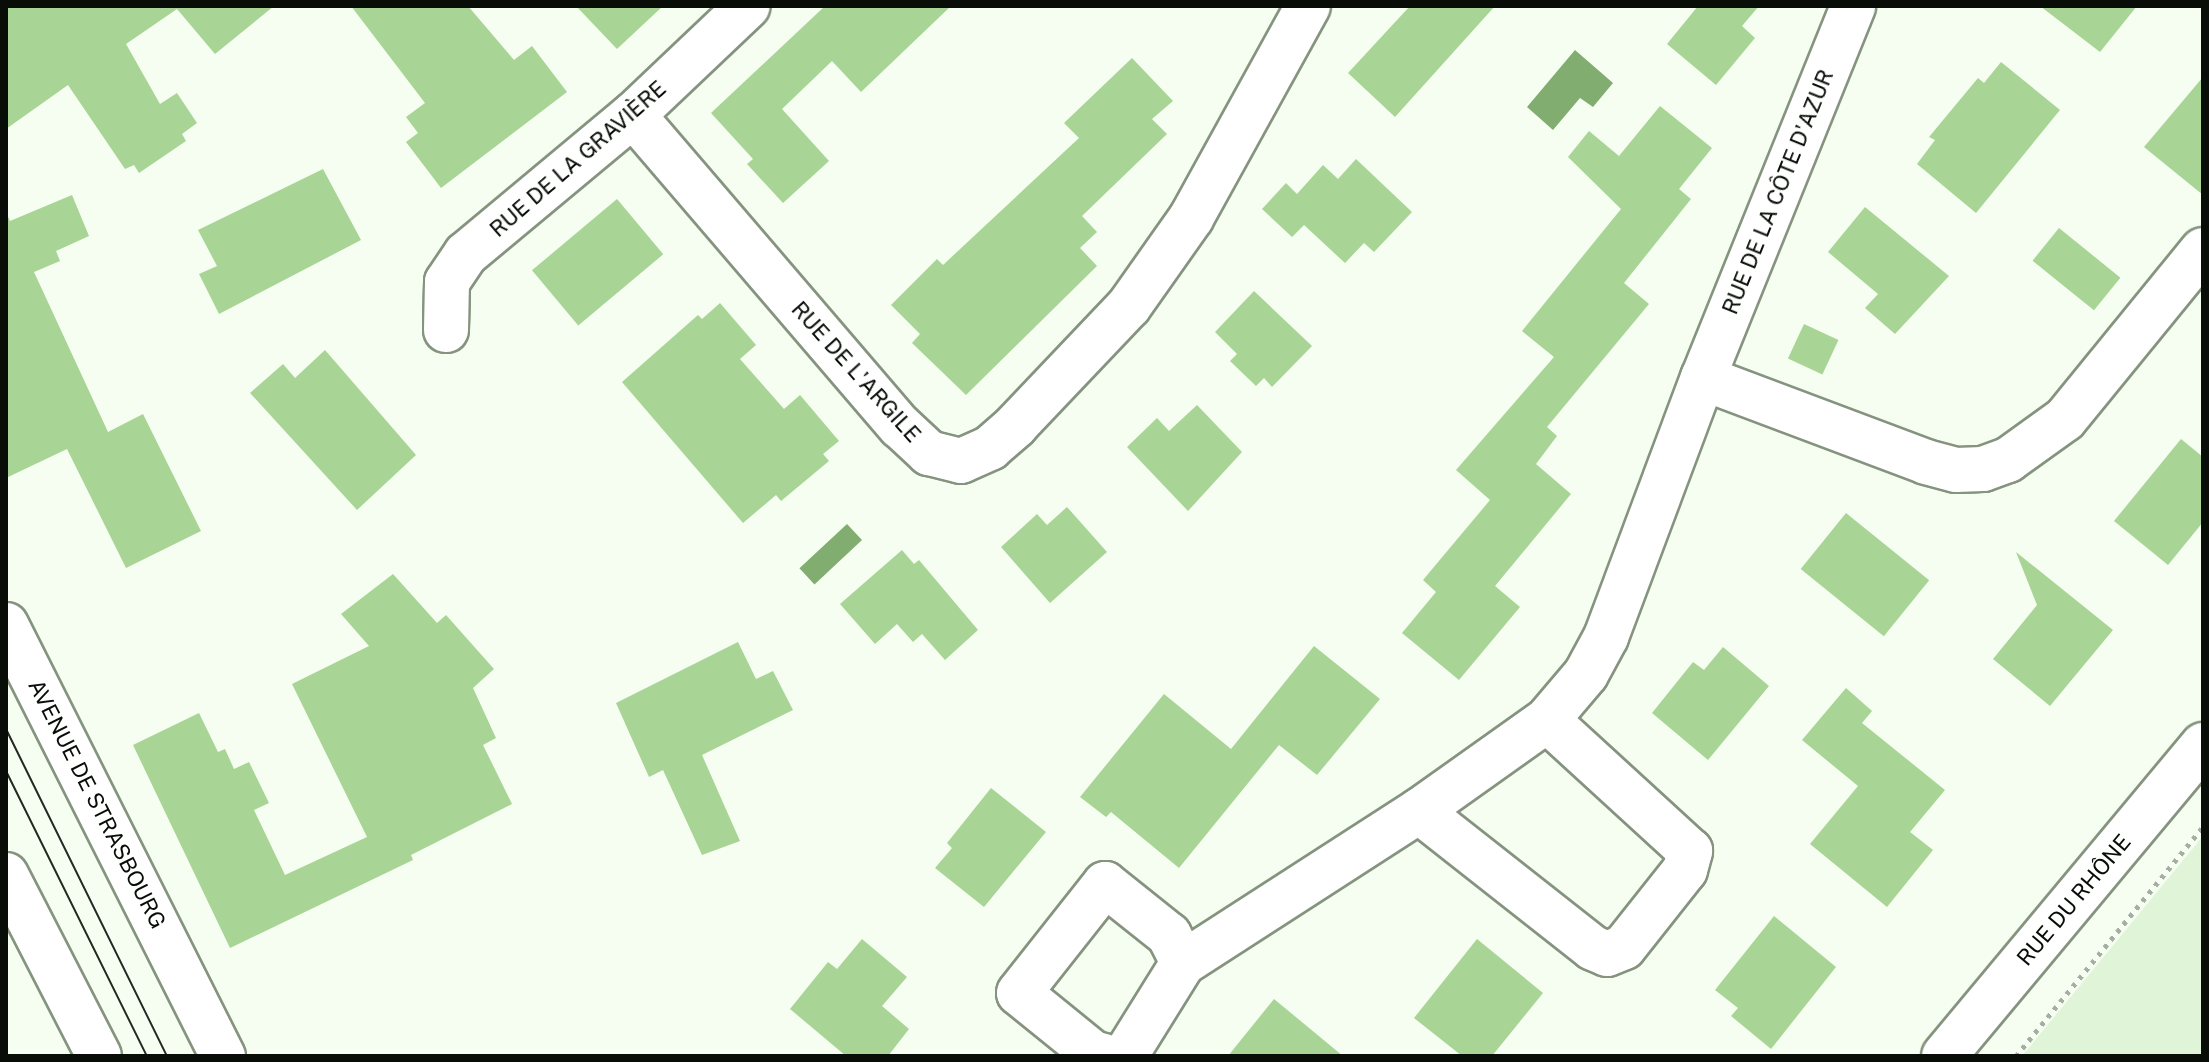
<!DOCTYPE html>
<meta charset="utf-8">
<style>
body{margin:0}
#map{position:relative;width:2209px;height:1062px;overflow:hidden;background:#f5fef1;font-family:"Public Sans",sans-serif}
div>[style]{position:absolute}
.built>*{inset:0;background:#e0f5d8}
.water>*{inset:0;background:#82ad70;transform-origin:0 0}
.building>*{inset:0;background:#a8d495;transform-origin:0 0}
.path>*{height:5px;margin-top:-2.5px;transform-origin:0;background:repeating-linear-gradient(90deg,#a6ada3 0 4px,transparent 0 10px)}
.roads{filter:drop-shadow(2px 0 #85937f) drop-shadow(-2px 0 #85937f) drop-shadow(0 2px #85937f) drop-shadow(0 -2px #85937f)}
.minor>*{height:44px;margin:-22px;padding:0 22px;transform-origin:22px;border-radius:22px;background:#fff}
.major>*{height:44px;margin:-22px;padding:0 22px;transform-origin:22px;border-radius:22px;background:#fff}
.tram>*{height:2px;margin:-1px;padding:0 1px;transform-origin:1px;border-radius:1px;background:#232822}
span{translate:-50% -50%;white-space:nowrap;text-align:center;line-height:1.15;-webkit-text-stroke:6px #fff;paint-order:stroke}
.street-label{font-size:22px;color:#080d07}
.frame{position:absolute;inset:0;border:8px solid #080d07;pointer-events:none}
</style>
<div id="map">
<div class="built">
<div style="clip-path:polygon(2203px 836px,2203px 1056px,2022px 1056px)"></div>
</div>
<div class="water">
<div style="clip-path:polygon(1575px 50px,1613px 83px,1593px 107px,1580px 98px,1553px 130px,1527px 107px)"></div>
<div style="left:847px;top:524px;width:22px;height:65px;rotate:47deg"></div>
</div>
<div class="building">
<div style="clip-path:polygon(6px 6px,274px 6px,215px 54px,177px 9px,126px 44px,160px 104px,177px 93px,197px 123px,182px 134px,186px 141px,139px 173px,134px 165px,125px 169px,68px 85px,6px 129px)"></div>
<div style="clip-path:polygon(351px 6px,468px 6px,514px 60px,532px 46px,567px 92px,441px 188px,406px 142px,418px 133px,406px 117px,425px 103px)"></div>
<div style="clip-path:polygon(576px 6px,663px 6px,617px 49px)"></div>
<div style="clip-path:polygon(825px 6px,951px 6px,861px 92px,832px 61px,782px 109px,829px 161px,783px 203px,747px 164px,753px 159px,711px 113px)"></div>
<div style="clip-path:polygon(1410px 6px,1495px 6px,1395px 117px,1348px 73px)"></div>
<div style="clip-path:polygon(1698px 6px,1759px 6px,1742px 26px,1755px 38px,1716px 85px,1667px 44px)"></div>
<div style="clip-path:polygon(2040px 6px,2137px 6px,2100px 52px)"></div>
<div style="clip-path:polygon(1132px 58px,1173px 101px,1152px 119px,1167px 134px,1082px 216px,1097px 232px,1080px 248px,1097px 266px,966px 395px,912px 343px,920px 334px,891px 305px,937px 259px,943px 265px,1079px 138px,1064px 123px)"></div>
<div style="clip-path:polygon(2001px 62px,2060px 110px,1976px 213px,1917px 164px,1935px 140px,1929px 137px,1978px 78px,1984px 83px)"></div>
<div style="clip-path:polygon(2203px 77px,2203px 195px,2144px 147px)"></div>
<div style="clip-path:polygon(1660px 106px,1712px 148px,1679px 189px,1691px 199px,1624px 283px,1649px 304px,1547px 427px,1557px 436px,1536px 464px,1571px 494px,1495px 586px,1520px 607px,1459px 680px,1402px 633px,1436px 592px,1423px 580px,1490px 500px,1456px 470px,1554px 357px,1522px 331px,1621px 209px,1568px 157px,1589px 131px,1619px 156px)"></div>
<div style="clip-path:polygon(1356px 159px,1412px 212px,1374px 252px,1364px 243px,1345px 263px,1304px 225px,1292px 237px,1262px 209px,1286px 183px,1297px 194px,1323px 165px,1338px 179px)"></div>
<div style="clip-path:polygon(323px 169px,361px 240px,219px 314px,199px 274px,217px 266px,198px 230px)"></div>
<div style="clip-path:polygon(72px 195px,89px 236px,56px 251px,60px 261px,34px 272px,108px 432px,143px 414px,201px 531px,126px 568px,67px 449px,6px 478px,6px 212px,10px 221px)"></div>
<div style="left:617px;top:199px;width:72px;height:111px;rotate:50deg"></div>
<div style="clip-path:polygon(1865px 207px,1949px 276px,1895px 334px,1865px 308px,1878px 294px,1828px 252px)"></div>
<div style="left:2059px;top:228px;width:79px;height:42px;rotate:39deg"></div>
<div style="clip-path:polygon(1254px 291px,1312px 346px,1272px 387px,1264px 378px,1256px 386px,1230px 361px,1237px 354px,1215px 332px)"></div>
<div style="clip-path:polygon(720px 303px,756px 345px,740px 359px,784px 409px,800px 395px,839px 441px,823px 454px,829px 461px,781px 501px,776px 495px,743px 523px,622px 382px,698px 315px,702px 319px)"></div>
<div style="left:1804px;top:324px;width:38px;height:38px;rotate:25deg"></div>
<div style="clip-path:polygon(325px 350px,416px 455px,357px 510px,250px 393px,283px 364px,295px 378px)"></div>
<div style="clip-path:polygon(1197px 405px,1242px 452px,1188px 511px,1127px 447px,1157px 418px,1169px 431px)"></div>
<div style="clip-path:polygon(2181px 439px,2203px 457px,2203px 522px,2168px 565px,2114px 521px)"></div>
<div style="clip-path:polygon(1067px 507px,1107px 552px,1050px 603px,1001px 547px,1037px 514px,1047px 525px)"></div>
<div style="left:1846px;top:513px;width:107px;height:72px;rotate:39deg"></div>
<div style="clip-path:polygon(902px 550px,914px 564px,919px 560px,978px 630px,945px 660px,922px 634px,913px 642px,897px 624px,875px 644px,840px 604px)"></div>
<div style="clip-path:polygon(2016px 552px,2113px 630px,2050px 706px,1993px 659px,2037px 605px)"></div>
<div style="clip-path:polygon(393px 574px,437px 623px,446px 615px,494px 669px,473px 688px,496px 738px,483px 745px,512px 804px,411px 855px,413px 860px,230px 948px,133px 745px,199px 713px,218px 752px,225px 749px,234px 769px,249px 762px,269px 803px,254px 810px,285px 875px,367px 837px,292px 684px,369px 646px,341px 614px)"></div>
<div style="clip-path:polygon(738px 642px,756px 679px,773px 671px,793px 710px,702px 755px,740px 841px,702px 855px,663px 770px,649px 777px,616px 703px)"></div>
<div style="clip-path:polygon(1314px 646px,1380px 699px,1317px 775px,1279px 745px,1179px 868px,1111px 812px,1106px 817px,1080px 797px,1164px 694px,1231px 749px)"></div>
<div style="clip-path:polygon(1723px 647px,1769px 686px,1708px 760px,1652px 713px,1693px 662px,1704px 670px)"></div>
<div style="clip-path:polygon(1846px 688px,1872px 711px,1862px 723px,1945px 790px,1910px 832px,1933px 850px,1887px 907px,1810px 844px,1858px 786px,1802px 740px)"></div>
<div style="clip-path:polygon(991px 788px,1046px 832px,984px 907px,935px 868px,952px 848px,947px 843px)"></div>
<div style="clip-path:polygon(1774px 916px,1836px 967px,1771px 1049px,1731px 1016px,1738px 1008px,1715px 990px)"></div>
<div style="clip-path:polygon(862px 939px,907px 977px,882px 1006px,909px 1029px,888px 1056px,846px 1056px,790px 1009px,828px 962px,837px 969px)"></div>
<div style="clip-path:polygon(1477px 939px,1543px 993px,1492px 1056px,1462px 1056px,1414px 1018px)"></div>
<div style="clip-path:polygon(1274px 999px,1343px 1056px,1228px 1056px)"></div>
</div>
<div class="path">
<div style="left:2016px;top:1056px;width:296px;rotate:-50.8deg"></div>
</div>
<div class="roads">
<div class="minor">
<div style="left:633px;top:115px;width:410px;rotate:49.4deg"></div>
<div style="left:900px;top:426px;width:40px;rotate:43deg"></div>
<div style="left:929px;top:453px;width:33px;rotate:14deg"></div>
<div style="left:961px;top:461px;width:32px;rotate:-24deg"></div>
<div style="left:990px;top:448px;width:35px;rotate:-41deg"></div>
<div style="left:1016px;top:425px;width:164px;rotate:-46.5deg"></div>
<div style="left:1129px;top:306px;width:108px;rotate:-54.8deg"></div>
<div style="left:1191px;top:218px;width:242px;rotate:-61.1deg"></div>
<div style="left:446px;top:330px;width:48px;rotate:-88.8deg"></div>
<div style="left:447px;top:282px;width:34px;rotate:-56deg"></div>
<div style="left:466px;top:254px;width:217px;rotate:-39.8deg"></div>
<div style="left:633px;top:115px;width:158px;rotate:-43.5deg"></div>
<div style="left:1703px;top:378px;width:238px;rotate:20.6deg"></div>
<div style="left:1926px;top:462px;width:31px;rotate:15deg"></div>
<div style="left:1956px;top:470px;width:27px;rotate:-2deg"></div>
<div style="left:1983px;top:469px;width:27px;rotate:-20deg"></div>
<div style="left:2008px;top:460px;width:70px;rotate:-35.7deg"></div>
<div style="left:2065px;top:419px;width:218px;rotate:-50.8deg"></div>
<div style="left:1419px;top:811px;width:221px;rotate:38.2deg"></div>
<div style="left:1593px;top:948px;width:15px;rotate:23deg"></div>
<div style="left:1607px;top:954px;width:18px;rotate:-22deg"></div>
<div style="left:1624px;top:947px;width:98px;rotate:-51.6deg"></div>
<div style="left:1685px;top:870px;width:20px;rotate:-75deg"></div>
<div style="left:1690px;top:851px;width:194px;rotate:-137.5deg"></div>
<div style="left:1104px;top:1056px;width:11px;rotate:-165deg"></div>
<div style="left:1093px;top:1053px;width:95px;rotate:-141deg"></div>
<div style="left:1019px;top:993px;width:139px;rotate:-51.7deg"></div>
<div style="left:1105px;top:884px;width:82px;rotate:38.6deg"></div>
<div style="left:1169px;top:935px;width:31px;rotate:63deg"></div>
<div style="left:1125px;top:1056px;width:110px;rotate:-58.1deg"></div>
<div style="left:1183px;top:963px;width:281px;rotate:-32.8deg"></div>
<div style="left:1419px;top:811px;width:157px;rotate:-35.4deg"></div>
<div style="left:1547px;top:720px;width:60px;rotate:-49.7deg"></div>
<div style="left:1586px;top:674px;width:42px;rotate:-61.6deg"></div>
<div style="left:1606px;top:637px;width:277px;rotate:-69.5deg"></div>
<div style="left:1703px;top:378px;width:401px;rotate:-68deg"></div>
</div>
<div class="major">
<div style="left:6px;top:625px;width:483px;rotate:63.3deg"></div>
<div style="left:6px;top:875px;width:203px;rotate:62.8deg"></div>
<div style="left:1944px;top:1056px;width:405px;rotate:-50.2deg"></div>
</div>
</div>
<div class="tram">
<div style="left:6px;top:729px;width:364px;rotate:63.8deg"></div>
<div style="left:6px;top:771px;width:318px;rotate:63.7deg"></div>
</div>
<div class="street-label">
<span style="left:578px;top:159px;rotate:-41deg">RUE DE LA GRAVIÈRE</span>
<span style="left:1778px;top:192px;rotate:-68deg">RUE DE LA CÔTE D'AZUR</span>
<span style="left:856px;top:372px;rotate:48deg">RUE DE L'ARGILE</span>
<span style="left:97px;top:804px;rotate:63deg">AVENUE DE STRASBOURG</span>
<span style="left:2074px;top:900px;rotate:-50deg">RUE DU RHÔNE</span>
</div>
<div class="frame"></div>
</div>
